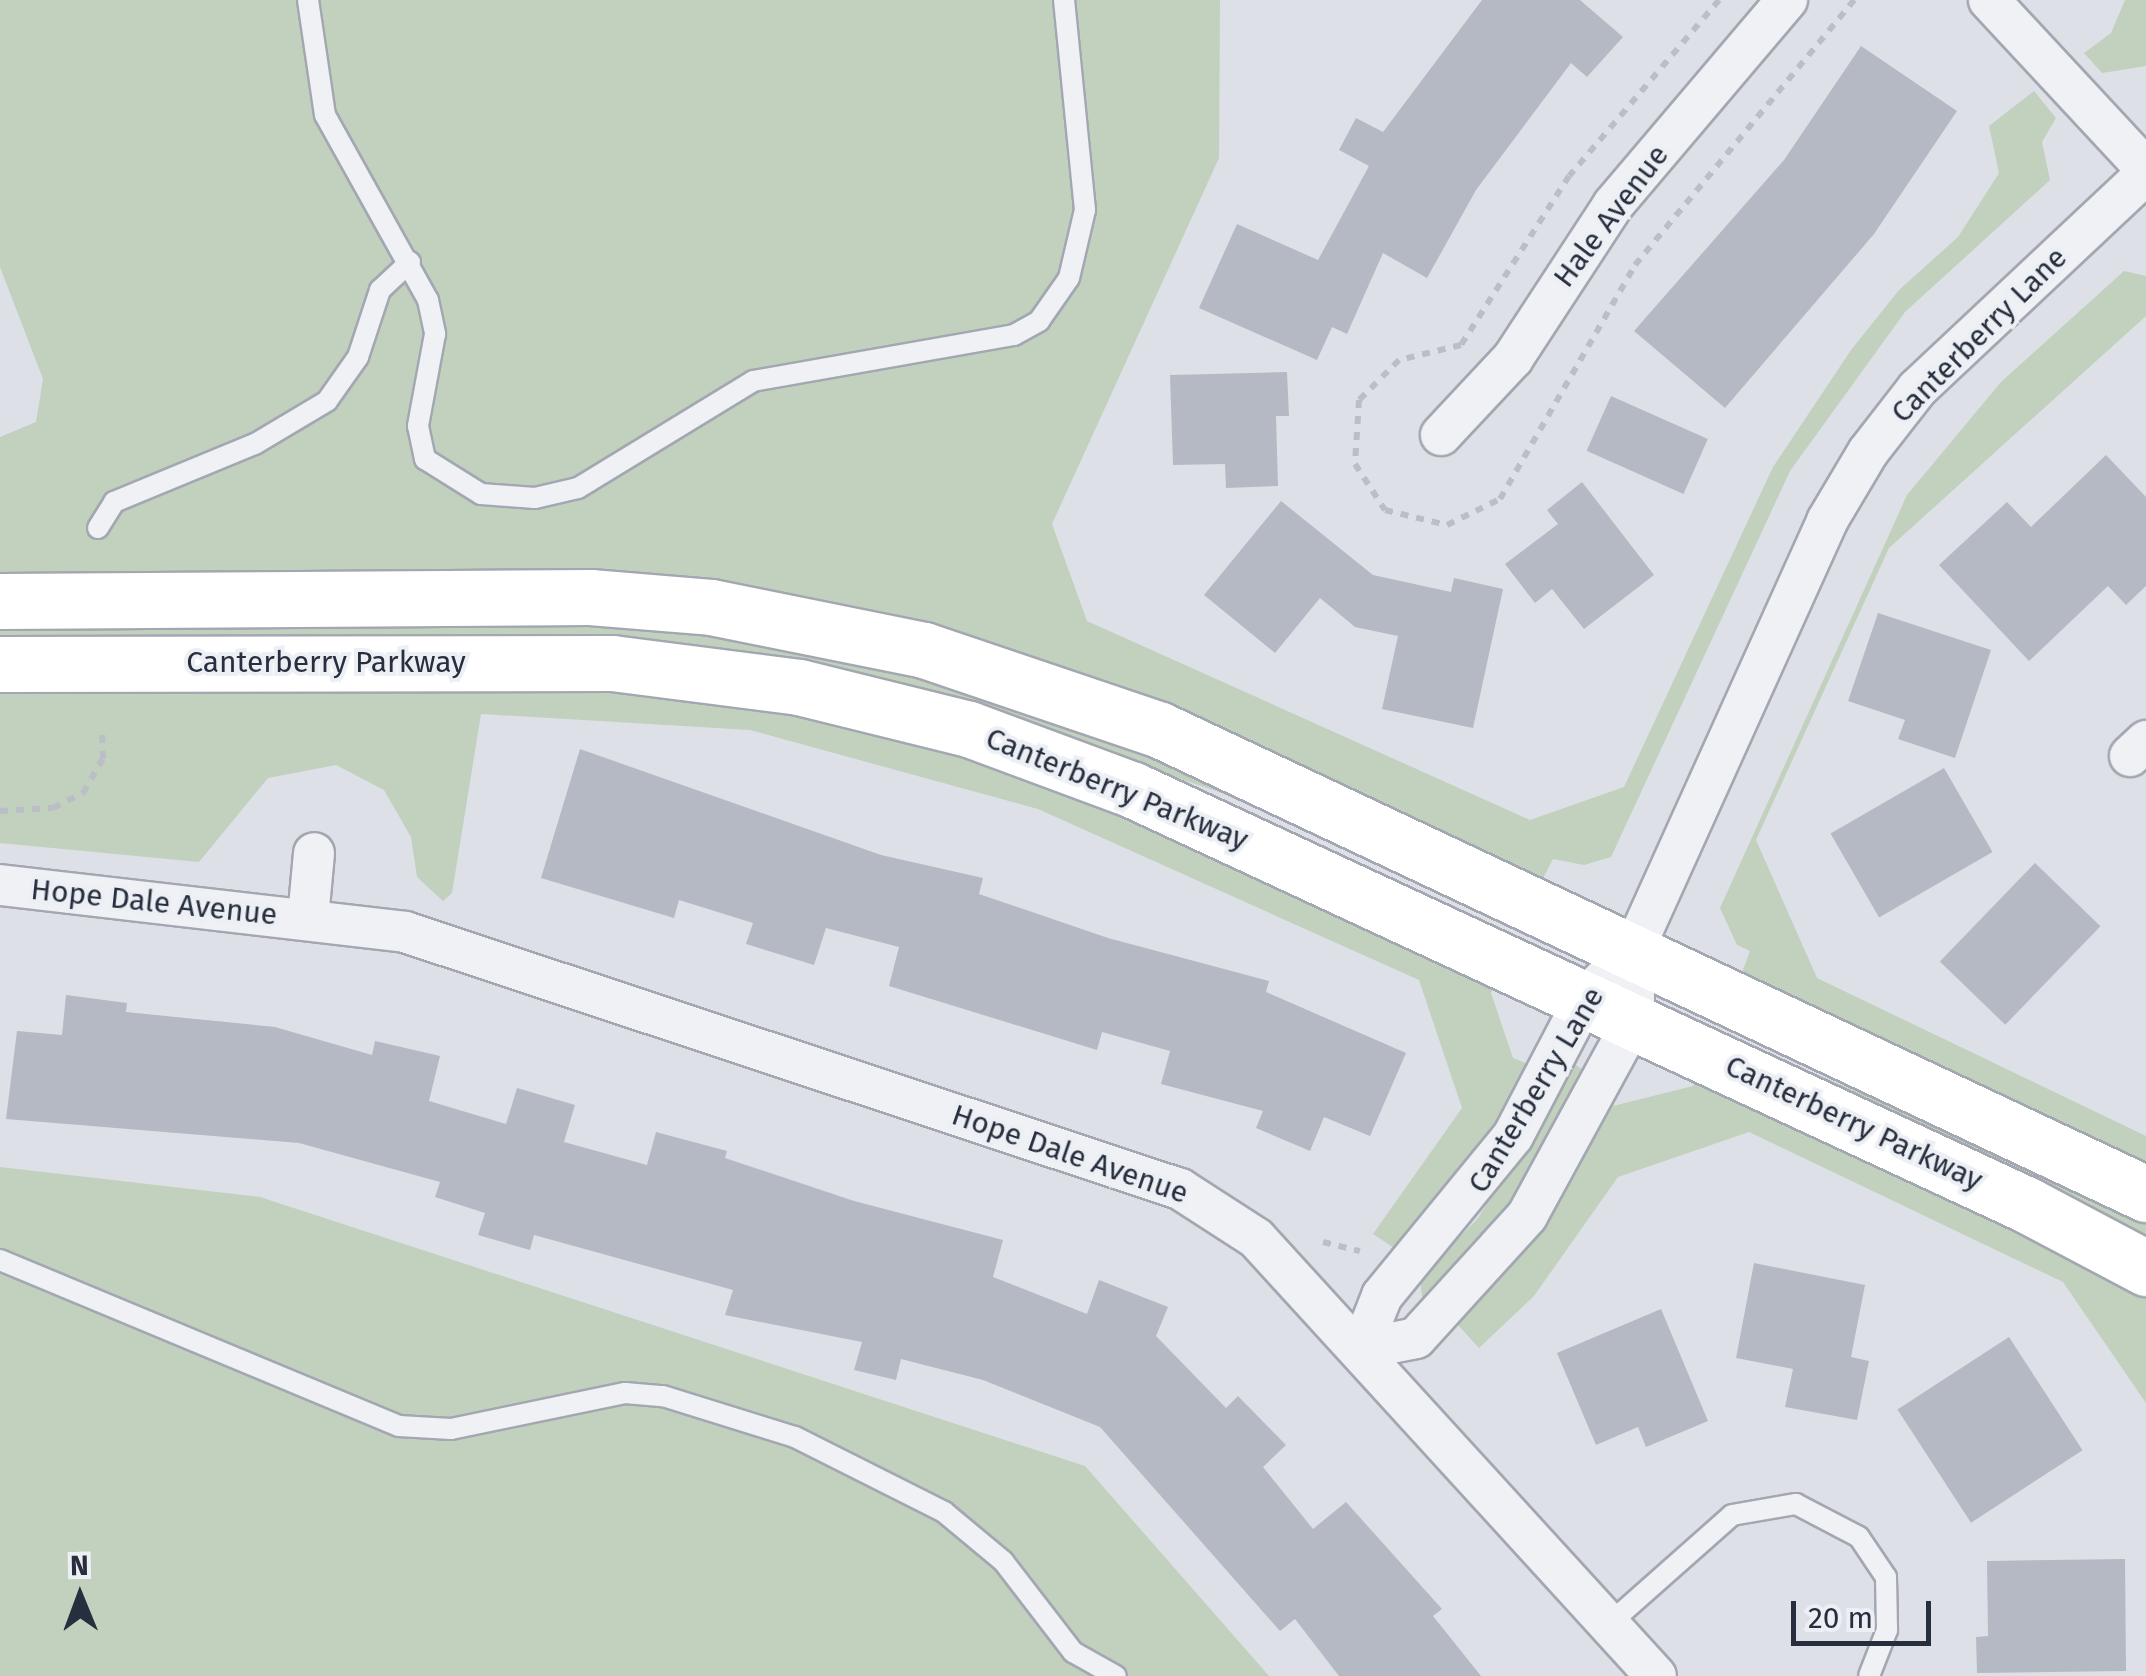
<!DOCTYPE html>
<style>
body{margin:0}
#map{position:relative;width:2146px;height:1676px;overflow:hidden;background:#dde0e7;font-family:"Fira Sans",sans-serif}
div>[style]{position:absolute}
.green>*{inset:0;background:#c2d0be}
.building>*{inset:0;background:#b4b9c3;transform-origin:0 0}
.path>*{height:6px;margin-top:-3px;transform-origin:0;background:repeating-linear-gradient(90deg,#bbbec5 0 8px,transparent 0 16px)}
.roads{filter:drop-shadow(2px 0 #a3a7b1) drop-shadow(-2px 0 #a3a7b1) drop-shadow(0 2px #a3a7b1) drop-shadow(0 -2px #a3a7b1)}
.lane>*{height:20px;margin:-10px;padding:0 10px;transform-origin:10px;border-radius:10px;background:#eff1f5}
.street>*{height:40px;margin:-20px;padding:0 20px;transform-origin:20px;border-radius:20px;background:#eff1f5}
.secondary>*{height:55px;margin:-27.5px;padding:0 27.5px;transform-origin:27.5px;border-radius:27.5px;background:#fff}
span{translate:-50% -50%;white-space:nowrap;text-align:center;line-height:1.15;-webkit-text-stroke:8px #eceff4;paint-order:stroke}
.street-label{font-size:30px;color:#272e3d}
.north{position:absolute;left:30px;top:1546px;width:100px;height:100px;-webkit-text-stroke:8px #eceff4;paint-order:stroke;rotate:359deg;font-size:28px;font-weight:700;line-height:40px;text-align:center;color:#272e3d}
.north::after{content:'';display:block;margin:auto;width:35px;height:45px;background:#272e3d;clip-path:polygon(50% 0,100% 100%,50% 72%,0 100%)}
.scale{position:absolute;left:1791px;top:1601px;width:140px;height:45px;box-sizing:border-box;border:5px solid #272e3d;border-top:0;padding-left:12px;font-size:30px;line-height:35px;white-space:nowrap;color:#272e3d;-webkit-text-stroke:8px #eceff4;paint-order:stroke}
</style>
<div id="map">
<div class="green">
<div style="clip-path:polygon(0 0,1220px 0,1219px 158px,1052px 524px,1087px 621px,1530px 820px,1624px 787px,1773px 467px,1851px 350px,1899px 290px,1958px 237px,1999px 173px,1989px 126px,2034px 91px,2056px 118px,2042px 142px,2050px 180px,1905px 312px,1790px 471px,1611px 857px,1584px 865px,1553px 859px,1540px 884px,1011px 655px,0 580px,0 437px,36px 422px,43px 379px,0 267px)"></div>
<div style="clip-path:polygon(2125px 0,2146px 0,2146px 66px,2102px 73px,2084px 53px,2111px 33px)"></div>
<div style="clip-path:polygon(2124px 271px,2146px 276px,2146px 316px,1889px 548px,1756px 840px,1817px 978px,2146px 1136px,2146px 1172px,1740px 978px,1750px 951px,1737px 945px,1720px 908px,1907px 495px,2001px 382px)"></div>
<div style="clip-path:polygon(499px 614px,789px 638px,1094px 724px,1377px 861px,1219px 792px,969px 707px,0 646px,0 618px)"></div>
<div style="clip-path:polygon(507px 676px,727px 694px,1041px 773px,1498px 977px,1491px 993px,1513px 1058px,1528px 1064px,1496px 1129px,1397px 1250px,1373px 1234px,1462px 1108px,1419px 980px,1038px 809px,750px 730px,481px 714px,452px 893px,443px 901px,417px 877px,411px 837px,384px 790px,336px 765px,268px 778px,199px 862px,0 843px,0 681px)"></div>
<div style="clip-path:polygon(1773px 1056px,2108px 1198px,2146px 1217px,2146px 1247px)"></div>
<div style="clip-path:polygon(1575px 1064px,1588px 1074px,1523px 1193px,1430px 1300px,1422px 1297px,1420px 1279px,1478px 1218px)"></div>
<div style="clip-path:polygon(1701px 1074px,2146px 1290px,2146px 1403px,2063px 1282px,1749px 1132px,1618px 1177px,1534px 1296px,1479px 1348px,1457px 1324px,1556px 1205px,1613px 1106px,1693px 1086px)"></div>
<div style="clip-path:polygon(0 1167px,260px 1197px,1085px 1466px,1269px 1676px,0 1676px)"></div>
</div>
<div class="building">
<div style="clip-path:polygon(1482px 0,1580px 0,1623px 37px,1587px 77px,1571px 63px,1476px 190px,1427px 278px,1383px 253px,1347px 334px,1332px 327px,1317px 360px,1199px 308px,1237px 224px,1318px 260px,1369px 166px,1339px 150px,1356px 118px,1383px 132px)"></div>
<div style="clip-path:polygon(1861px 46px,1957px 111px,1874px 234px,1725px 408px,1634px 331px,1784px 160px)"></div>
<div style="clip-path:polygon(1287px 372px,1289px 416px,1276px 416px,1278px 486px,1226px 488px,1225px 464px,1173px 465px,1170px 375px)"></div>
<div style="left:1611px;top:396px;width:106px;height:60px;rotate:24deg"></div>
<div style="clip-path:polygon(2106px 455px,2146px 497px,2146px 586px,2126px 605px,2108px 586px,2029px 661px,1939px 565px,2007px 502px,2031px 527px)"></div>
<div style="clip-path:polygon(1582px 482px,1654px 575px,1584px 629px,1552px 589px,1535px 603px,1505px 564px,1558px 524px,1547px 510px)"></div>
<div style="clip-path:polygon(1281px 501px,1373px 575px,1451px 592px,1454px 578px,1503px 589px,1473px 728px,1382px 709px,1398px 636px,1355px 627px,1320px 598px,1275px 653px,1204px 595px)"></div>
<div style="clip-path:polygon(1878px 613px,1991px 650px,1955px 758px,1898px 739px,1905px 720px,1848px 701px)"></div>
<div style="clip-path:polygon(580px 749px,881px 855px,983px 878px,979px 894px,1108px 938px,1269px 981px,1266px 992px,1406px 1053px,1370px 1136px,1324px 1117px,1310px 1151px,1256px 1128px,1263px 1111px,1161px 1084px,1170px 1051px,1102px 1032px,1097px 1050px,889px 986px,899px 947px,826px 928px,814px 965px,746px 944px,753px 923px,679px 900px,674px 918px,541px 878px)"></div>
<div style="left:1944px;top:768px;width:97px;height:131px;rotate:60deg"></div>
<div style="left:2035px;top:863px;width:91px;height:137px;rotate:44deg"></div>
<div style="clip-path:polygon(66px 995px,127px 1003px,126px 1012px,275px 1027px,372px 1055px,375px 1041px,440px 1056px,429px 1101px,506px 1124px,517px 1088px,575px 1105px,564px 1142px,647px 1165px,656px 1132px,727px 1151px,725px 1158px,854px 1201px,1003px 1240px,993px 1277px,1087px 1314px,1099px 1280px,1168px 1307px,1156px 1336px,1226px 1408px,1238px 1396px,1286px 1445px,1263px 1467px,1313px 1529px,1346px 1502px,1442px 1609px,1433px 1616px,1481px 1676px,1339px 1676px,1295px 1619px,1280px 1631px,1100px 1427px,983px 1380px,901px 1359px,896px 1380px,854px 1370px,862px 1342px,725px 1315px,733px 1290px,534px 1235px,530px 1250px,478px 1235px,485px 1213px,435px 1197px,440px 1182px,299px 1143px,6px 1119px,17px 1031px,62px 1035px)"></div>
<div style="clip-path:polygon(1754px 1263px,1865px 1285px,1851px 1357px,1869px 1361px,1857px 1420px,1785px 1407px,1793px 1369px,1736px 1358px)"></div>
<div style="clip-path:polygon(1661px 1309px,1708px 1421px,1646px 1447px,1638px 1427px,1596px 1445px,1557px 1353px)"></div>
<div style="left:2009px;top:1337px;width:135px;height:133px;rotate:57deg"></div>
<div style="clip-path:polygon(2125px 1559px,2126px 1671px,1977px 1673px,1976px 1637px,1988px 1636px,1987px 1561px)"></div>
</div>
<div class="path">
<div style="left:1719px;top:0;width:231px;rotate:130.4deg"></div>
<div style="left:1569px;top:176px;width:201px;rotate:122.6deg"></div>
<div style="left:1461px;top:345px;width:64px;rotate:166.4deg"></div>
<div style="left:1399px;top:360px;width:57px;rotate:135deg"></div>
<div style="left:1359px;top:400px;width:64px;rotate:93.6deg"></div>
<div style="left:1355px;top:464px;width:55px;rotate:56.9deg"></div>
<div style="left:1385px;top:510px;width:64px;rotate:13.6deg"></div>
<div style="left:1447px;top:525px;width:59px;rotate:-26.1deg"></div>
<div style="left:1500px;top:499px;width:270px;rotate:-60deg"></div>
<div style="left:1635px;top:265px;width:344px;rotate:-50.4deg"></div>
<div style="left:0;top:811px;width:53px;rotate:-3.2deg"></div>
<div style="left:53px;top:808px;width:34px;rotate:-27deg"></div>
<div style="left:83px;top:793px;width:39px;rotate:-60deg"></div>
<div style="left:103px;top:759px;width:24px;rotate:-92deg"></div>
<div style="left:1323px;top:1242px;width:38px;rotate:14deg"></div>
</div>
<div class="roads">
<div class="lane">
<div style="left:308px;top:0;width:116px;rotate:81.6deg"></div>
<div style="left:325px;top:115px;width:212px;rotate:60.9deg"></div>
<div style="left:428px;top:300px;width:35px;rotate:78deg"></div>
<div style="left:435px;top:334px;width:94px;rotate:100.5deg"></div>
<div style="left:418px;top:426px;width:34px;rotate:78deg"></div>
<div style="left:425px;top:459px;width:66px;rotate:32deg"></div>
<div style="left:481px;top:494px;width:54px;rotate:4.2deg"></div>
<div style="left:535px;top:498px;width:44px;rotate:-13.1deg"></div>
<div style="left:578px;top:488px;width:205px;rotate:-31.4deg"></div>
<div style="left:753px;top:381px;width:265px;rotate:-10deg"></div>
<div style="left:1014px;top:335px;width:29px;rotate:-29deg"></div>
<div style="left:1039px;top:321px;width:52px;rotate:-55.1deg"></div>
<div style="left:1069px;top:278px;width:70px;rotate:-76.8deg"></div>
<div style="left:1085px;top:210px;width:211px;rotate:-95.7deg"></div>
<div style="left:98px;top:528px;width:31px;rotate:-58deg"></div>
<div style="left:114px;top:502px;width:152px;rotate:-22.4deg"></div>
<div style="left:255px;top:444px;width:84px;rotate:-30.8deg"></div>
<div style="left:327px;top:401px;width:54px;rotate:-54.8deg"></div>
<div style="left:358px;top:357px;width:71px;rotate:-71.8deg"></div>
<div style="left:380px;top:290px;width:41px;rotate:-43deg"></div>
<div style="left:0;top:1260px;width:432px;rotate:22.6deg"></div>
<div style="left:399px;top:1426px;width:52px;rotate:3.3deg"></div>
<div style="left:451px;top:1429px;width:178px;rotate:-11.7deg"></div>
<div style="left:625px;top:1393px;width:38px;rotate:5deg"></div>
<div style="left:663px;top:1396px;width:138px;rotate:17.3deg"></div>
<div style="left:795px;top:1437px;width:167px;rotate:26.7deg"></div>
<div style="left:944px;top:1512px;width:77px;rotate:39.7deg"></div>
<div style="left:1003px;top:1561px;width:115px;rotate:52.4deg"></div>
<div style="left:1073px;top:1652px;width:49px;rotate:29.2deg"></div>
<div style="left:1609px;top:1624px;width:164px;rotate:-41.5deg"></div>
<div style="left:1732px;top:1515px;width:65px;rotate:-9.8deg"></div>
<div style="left:1796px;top:1504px;width:71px;rotate:27.6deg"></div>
<div style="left:1859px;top:1537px;width:48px;rotate:56deg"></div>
<div style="left:1886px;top:1577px;width:53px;rotate:88.9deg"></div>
<div style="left:1887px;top:1630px;width:49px;rotate:111.4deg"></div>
</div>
<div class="street">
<div style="left:1989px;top:0;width:231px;rotate:47.1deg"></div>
<div style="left:1441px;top:435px;width:105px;rotate:-46.9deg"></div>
<div style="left:1513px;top:358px;width:183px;rotate:-56.8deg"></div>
<div style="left:1613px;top:205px;width:269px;rotate:-49.7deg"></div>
<div style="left:2130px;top:756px;width:22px;rotate:-43deg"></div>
<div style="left:0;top:885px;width:408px;rotate:6.6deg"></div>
<div style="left:405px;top:932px;width:817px;rotate:18.35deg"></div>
<div style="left:1180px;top:1189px;width:90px;rotate:32.8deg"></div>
<div style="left:1256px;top:1238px;width:593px;rotate:47.6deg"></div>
<div style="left:308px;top:918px;width:65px;rotate:-84.7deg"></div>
<div style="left:1361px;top:1349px;width:57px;rotate:-68.4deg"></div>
<div style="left:1382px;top:1296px;width:207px;rotate:-50.7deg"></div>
<div style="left:1513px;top:1136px;width:156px;rotate:-62.4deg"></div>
<div style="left:1585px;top:998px;width:69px;rotate:-45deg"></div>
<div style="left:1634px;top:949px;width:470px;rotate:-65.7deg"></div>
<div style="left:1827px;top:521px;width:80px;rotate:-59.3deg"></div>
<div style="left:1868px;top:452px;width:80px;rotate:-52.1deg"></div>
<div style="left:1917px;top:389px;width:314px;rotate:-43.2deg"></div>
<div style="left:1361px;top:1349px;width:56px;rotate:-11.3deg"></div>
<div style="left:1416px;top:1338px;width:165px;rotate:-47.7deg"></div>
<div style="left:1527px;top:1216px;width:223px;rotate:-61.4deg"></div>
<div style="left:1634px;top:1020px;width:71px;rotate:-90deg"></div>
</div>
<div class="secondary">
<div style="left:0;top:601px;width:590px;rotate:-0.39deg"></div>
<div style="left:590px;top:597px;width:121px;rotate:4.7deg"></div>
<div style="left:711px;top:607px;width:217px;rotate:11.4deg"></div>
<div style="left:924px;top:650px;width:249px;rotate:18.7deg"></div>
<div style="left:1160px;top:730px;width:1090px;rotate:25.2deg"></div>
<div style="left:0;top:664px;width:612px;rotate:-0.09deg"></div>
<div style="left:612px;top:663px;width:189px;rotate:7.3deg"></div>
<div style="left:799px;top:687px;width:175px;rotate:13.9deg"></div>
<div style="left:969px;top:729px;width:175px;rotate:20.4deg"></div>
<div style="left:1133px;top:790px;width:986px;rotate:24.9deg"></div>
<div style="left:2027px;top:1205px;width:135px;rotate:27.9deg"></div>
</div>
</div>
<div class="street-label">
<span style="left:1611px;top:216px;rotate:-53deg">Hale Avenue</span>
<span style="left:1979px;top:335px;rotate:-45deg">Canterberry Lane</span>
<span style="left:326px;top:662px">Canterberry Parkway</span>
<span style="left:1117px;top:789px;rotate:22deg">Canterberry Parkway</span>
<span style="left:154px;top:902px;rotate:6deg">Hope Dale Avenue</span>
<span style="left:1536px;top:1090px;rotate:-59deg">Canterberry Lane</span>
<span style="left:1854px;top:1123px;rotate:25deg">Canterberry Parkway</span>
<span style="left:1070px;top:1154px;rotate:19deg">Hope Dale Avenue</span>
</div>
<div class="north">N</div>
<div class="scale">20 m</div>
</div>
